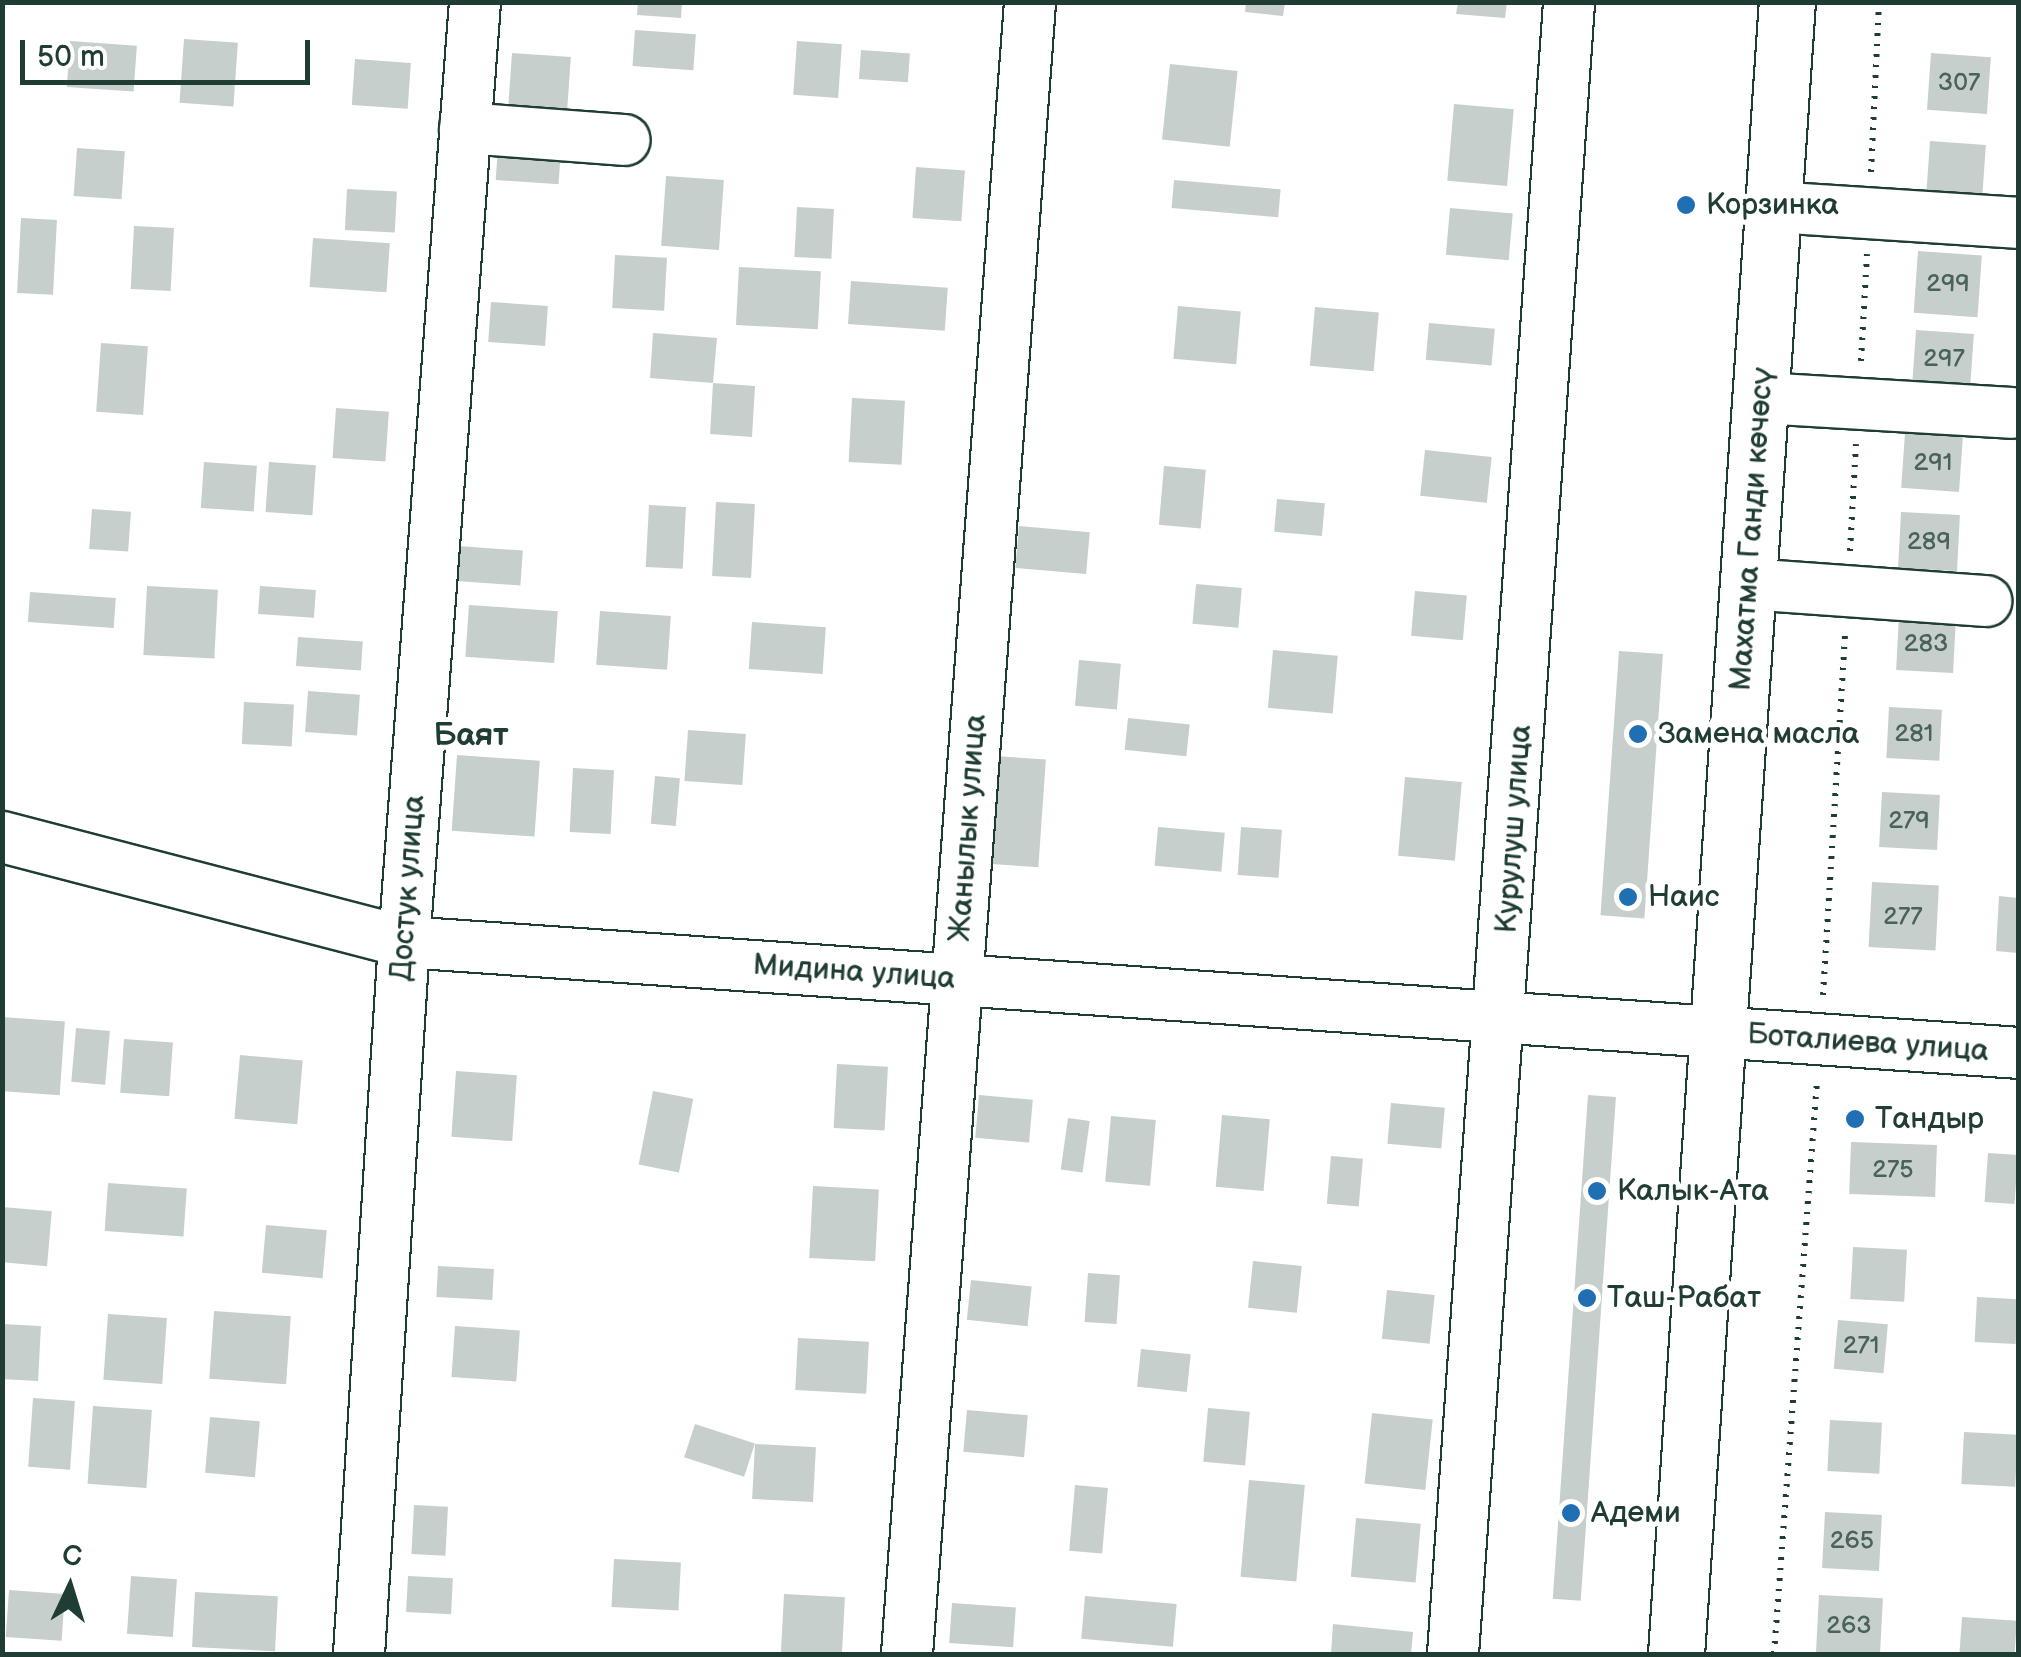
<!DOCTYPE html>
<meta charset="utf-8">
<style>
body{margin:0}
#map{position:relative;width:2021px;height:1657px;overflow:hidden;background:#fff;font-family:"Balsamiq Sans",sans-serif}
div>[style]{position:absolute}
.building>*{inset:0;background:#c7cfcc;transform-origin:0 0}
.path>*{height:6px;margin-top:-3px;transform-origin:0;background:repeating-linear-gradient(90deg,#1f3d34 0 2.5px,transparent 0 10.5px)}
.roads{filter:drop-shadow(2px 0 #1f3d34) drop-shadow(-2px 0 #1f3d34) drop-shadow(0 2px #1f3d34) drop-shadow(0 -2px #1f3d34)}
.minor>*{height:50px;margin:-25px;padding:0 25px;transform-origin:25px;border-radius:25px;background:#fff}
.major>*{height:55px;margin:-27.5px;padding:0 27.5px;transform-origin:27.5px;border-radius:27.5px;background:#fff}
.dots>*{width:28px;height:28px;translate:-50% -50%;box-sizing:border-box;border:5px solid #fff;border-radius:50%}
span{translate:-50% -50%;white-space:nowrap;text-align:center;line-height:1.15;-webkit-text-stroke:10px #fff;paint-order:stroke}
.number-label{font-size:25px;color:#49625a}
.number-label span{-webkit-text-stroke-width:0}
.poi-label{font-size:30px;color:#1f3d34}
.left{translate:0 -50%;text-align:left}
.street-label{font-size:30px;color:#1f3d34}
.neighbourhood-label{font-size:32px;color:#1f3d34;font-weight:700}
.frame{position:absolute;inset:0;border:5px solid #1f3d34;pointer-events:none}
.north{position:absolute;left:20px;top:1537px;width:100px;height:100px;-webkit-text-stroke:8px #fff;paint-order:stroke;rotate:4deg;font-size:28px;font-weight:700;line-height:40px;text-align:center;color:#1f3d34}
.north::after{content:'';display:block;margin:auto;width:35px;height:45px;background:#1f3d34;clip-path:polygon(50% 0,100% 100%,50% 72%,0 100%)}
.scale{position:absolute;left:20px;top:40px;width:290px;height:45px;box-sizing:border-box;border:5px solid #1f3d34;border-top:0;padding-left:12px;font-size:30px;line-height:35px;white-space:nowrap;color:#1f3d34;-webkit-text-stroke:8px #fff;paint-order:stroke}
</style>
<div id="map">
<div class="building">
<div style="clip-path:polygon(638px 2px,682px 2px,681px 18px,637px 15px)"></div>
<div style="clip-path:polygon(1246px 2px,1285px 2px,1283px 16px,1245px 12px)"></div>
<div style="clip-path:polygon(1458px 2px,1507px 2px,1505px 18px,1456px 14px)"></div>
<div style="left:635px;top:30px;width:61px;height:36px;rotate:4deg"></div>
<div style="left:184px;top:39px;width:54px;height:64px;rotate:4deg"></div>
<div style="left:70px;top:41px;width:67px;height:46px;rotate:4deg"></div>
<div style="left:797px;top:41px;width:45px;height:54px;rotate:4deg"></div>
<div style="left:861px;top:50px;width:49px;height:29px;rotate:4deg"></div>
<div style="left:512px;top:53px;width:59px;height:54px;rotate:4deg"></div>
<div style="left:1931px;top:53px;width:60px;height:57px;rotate:4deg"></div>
<div style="left:355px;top:59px;width:56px;height:46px;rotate:4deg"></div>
<div style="left:1170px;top:64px;width:68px;height:76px;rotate:6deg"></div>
<div style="left:1454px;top:104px;width:60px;height:77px;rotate:5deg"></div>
<div style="left:1930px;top:141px;width:56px;height:53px;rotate:4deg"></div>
<div style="left:498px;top:147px;width:63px;height:33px;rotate:4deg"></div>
<div style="left:77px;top:148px;width:48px;height:48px;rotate:4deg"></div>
<div style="left:916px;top:167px;width:49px;height:51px;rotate:4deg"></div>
<div style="left:666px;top:176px;width:58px;height:70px;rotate:4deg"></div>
<div style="left:1174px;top:180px;width:107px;height:28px;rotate:5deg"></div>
<div style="left:347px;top:189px;width:50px;height:41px;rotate:3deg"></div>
<div style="left:797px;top:207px;width:37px;height:50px;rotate:3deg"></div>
<div style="left:1450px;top:208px;width:63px;height:47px;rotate:5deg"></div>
<div style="left:21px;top:218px;width:36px;height:75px;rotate:3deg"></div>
<div style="left:134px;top:226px;width:40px;height:63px;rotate:3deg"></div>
<div style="left:313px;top:238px;width:77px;height:49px;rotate:4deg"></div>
<div style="left:1918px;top:251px;width:64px;height:62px;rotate:4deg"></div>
<div style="left:615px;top:255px;width:52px;height:53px;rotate:3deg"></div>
<div style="left:739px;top:267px;width:82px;height:58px;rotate:3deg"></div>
<div style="left:851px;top:281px;width:97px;height:43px;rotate:4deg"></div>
<div style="left:491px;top:302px;width:57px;height:40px;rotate:4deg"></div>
<div style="left:1178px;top:306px;width:63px;height:53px;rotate:5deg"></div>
<div style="left:1315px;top:307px;width:64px;height:59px;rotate:5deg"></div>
<div style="left:1429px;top:323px;width:66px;height:37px;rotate:5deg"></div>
<div style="left:1916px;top:330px;width:58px;height:55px;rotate:4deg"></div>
<div style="clip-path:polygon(653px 333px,717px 338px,713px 383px,755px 386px,752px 437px,710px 434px,713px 383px,650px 378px)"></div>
<div style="left:101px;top:343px;width:47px;height:69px;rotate:4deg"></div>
<div style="left:852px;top:398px;width:53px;height:64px;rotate:3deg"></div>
<div style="left:336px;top:408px;width:53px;height:50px;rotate:4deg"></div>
<div style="left:1905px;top:433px;width:58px;height:55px;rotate:4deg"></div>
<div style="left:1425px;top:450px;width:67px;height:46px;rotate:6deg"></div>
<div style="left:204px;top:462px;width:53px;height:46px;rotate:4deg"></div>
<div style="left:269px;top:462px;width:47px;height:50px;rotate:4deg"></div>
<div style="left:1164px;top:466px;width:42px;height:59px;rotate:5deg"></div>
<div style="left:1277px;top:499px;width:48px;height:33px;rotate:5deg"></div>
<div style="left:716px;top:502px;width:39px;height:74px;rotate:3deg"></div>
<div style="left:649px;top:505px;width:37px;height:62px;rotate:3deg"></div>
<div style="left:92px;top:509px;width:39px;height:40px;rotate:4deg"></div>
<div style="left:1901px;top:512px;width:59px;height:56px;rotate:3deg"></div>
<div style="left:1019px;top:526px;width:71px;height:42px;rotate:5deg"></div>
<div style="left:458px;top:546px;width:65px;height:35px;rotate:4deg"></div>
<div style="left:1196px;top:584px;width:46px;height:40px;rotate:5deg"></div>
<div style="left:147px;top:586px;width:71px;height:69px;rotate:3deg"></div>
<div style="left:260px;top:586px;width:56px;height:28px;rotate:4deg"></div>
<div style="left:1415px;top:591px;width:52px;height:45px;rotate:5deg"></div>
<div style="left:30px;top:592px;width:86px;height:30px;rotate:4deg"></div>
<div style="left:469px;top:605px;width:89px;height:52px;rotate:4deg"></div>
<div style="left:600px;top:611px;width:71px;height:54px;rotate:4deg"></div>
<div style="left:1899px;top:615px;width:57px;height:55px;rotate:3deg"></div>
<div style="left:752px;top:622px;width:74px;height:47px;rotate:4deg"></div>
<div style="left:298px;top:637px;width:65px;height:29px;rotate:4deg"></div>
<div style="left:1273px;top:650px;width:65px;height:58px;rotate:5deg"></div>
<div style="left:1619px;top:651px;width:44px;height:265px;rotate:4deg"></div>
<div style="left:1079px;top:660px;width:42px;height:46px;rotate:5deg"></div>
<div style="left:308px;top:691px;width:52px;height:41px;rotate:4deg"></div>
<div style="left:244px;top:702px;width:50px;height:42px;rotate:3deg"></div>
<div style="left:1889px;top:707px;width:53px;height:51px;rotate:3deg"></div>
<div style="left:1128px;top:718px;width:62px;height:32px;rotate:6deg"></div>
<div style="left:688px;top:730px;width:58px;height:51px;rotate:4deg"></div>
<div style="left:457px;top:755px;width:83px;height:76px;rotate:4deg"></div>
<div style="left:995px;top:756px;width:51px;height:108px;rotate:4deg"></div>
<div style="left:573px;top:768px;width:41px;height:64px;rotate:3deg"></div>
<div style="left:655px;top:776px;width:25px;height:48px;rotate:5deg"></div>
<div style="left:1405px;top:777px;width:57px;height:79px;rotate:5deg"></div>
<div style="left:1882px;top:792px;width:58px;height:55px;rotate:3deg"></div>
<div style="left:1158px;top:827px;width:67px;height:39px;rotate:5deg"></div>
<div style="left:1241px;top:827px;width:41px;height:48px;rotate:4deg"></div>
<div style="left:1872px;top:882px;width:67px;height:65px;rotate:3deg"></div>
<div style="clip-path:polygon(1999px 896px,2018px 898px,2018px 953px,1996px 951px)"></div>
<div style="left:2px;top:1017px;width:63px;height:74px;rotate:4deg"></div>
<div style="left:76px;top:1028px;width:34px;height:54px;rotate:5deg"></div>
<div style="left:124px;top:1039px;width:49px;height:54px;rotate:4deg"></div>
<div style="left:240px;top:1055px;width:63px;height:64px;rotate:5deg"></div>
<div style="left:837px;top:1064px;width:51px;height:64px;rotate:3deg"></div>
<div style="left:456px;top:1071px;width:61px;height:66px;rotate:4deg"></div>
<div style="left:653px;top:1091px;width:41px;height:75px;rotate:11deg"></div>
<div style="left:979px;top:1095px;width:54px;height:43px;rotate:5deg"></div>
<div style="left:1588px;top:1095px;width:28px;height:505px;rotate:4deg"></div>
<div style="left:1391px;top:1103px;width:54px;height:41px;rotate:5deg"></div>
<div style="left:1222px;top:1115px;width:48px;height:72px;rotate:5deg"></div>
<div style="left:1111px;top:1116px;width:45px;height:66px;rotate:5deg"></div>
<div style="left:1068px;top:1118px;width:22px;height:52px;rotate:8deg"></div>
<div style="left:1851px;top:1142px;width:86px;height:52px;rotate:2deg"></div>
<div style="left:1988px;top:1153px;width:30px;height:49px;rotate:4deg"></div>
<div style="left:1331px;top:1156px;width:32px;height:48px;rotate:5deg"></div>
<div style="left:108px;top:1183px;width:79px;height:48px;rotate:4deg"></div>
<div style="left:813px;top:1186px;width:66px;height:72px;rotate:3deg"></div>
<div style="left:2px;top:1207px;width:50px;height:55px;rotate:5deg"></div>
<div style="left:266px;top:1225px;width:61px;height:48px;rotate:5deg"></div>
<div style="left:1853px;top:1247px;width:54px;height:52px;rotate:3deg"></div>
<div style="left:1253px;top:1261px;width:49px;height:47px;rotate:6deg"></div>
<div style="left:438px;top:1266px;width:56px;height:31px;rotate:3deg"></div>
<div style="left:1088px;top:1273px;width:32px;height:49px;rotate:4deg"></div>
<div style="left:971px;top:1280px;width:61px;height:40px;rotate:6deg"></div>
<div style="left:1387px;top:1290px;width:48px;height:49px;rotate:6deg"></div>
<div style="left:1977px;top:1297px;width:41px;height:45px;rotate:3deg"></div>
<div style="left:214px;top:1311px;width:77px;height:68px;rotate:4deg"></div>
<div style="left:108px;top:1314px;width:59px;height:66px;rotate:4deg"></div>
<div style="left:1838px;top:1320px;width:50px;height:49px;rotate:5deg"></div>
<div style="left:2px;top:1324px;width:39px;height:55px;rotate:3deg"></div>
<div style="left:455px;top:1326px;width:65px;height:51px;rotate:4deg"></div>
<div style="left:798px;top:1338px;width:71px;height:52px;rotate:3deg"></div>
<div style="left:1141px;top:1349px;width:50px;height:38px;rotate:6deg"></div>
<div style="left:33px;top:1398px;width:42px;height:69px;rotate:4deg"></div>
<div style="left:93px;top:1406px;width:59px;height:78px;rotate:4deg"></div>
<div style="left:1208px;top:1408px;width:42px;height:54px;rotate:5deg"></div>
<div style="left:967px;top:1410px;width:61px;height:42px;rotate:5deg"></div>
<div style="left:1372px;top:1413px;width:61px;height:71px;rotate:6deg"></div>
<div style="left:210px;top:1417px;width:50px;height:56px;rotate:5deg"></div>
<div style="left:1830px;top:1420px;width:52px;height:51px;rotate:3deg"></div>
<div style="left:695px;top:1424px;width:63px;height:35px;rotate:18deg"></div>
<div style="left:1964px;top:1432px;width:54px;height:52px;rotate:3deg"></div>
<div style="left:755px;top:1444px;width:61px;height:55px;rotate:3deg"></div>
<div style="left:1249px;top:1480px;width:56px;height:97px;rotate:5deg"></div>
<div style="left:1075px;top:1485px;width:33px;height:66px;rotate:5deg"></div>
<div style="left:414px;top:1505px;width:34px;height:49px;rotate:3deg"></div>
<div style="left:1825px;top:1512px;width:57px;height:56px;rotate:3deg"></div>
<div style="left:1356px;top:1518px;width:65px;height:59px;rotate:5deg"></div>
<div style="left:614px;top:1559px;width:67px;height:48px;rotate:3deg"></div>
<div style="left:131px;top:1576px;width:46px;height:58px;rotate:4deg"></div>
<div style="left:408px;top:1576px;width:45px;height:36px;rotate:3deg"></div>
<div style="left:9px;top:1590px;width:56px;height:47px;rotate:4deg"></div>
<div style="left:195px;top:1592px;width:83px;height:55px;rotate:3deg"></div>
<div style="left:784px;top:1594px;width:61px;height:60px;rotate:3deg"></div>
<div style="left:1819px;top:1595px;width:64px;height:59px;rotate:3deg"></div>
<div style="left:1085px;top:1596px;width:92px;height:43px;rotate:5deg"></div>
<div style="left:952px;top:1603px;width:64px;height:40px;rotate:4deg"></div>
<div style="left:1962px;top:1617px;width:55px;height:37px;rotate:4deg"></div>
<div style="clip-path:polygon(1333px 1624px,1413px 1632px,1411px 1654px,1331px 1654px)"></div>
</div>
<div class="path">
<div style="left:1871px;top:172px;width:170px;rotate:-87.3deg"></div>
<div style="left:1861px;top:361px;width:107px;rotate:-86.8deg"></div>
<div style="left:1850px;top:551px;width:107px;rotate:-86.8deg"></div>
<div style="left:1823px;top:995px;width:363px;rotate:-86.5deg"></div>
<div style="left:1774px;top:1654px;width:575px;rotate:-85.71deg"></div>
</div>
<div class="roads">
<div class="minor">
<div style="left:465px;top:128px;width:160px;rotate:4.3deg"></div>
<div style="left:1773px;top:207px;width:246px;rotate:3.7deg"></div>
<div style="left:1761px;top:398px;width:251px;rotate:3.4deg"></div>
<div style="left:1748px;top:584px;width:239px;rotate:4.1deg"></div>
<div style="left:2px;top:837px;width:415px;rotate:14.6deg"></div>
<div style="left:404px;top:942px;width:1618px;rotate:3.93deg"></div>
<div style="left:359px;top:1654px;width:713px;rotate:-86.38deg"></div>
<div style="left:404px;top:942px;width:943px;rotate:-85.68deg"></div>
<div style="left:907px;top:1654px;width:1657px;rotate:-85.74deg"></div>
<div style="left:1453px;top:1654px;width:1656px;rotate:-85.98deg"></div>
</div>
<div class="major">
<div style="left:1676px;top:1654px;width:1656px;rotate:-86.16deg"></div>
</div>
</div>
<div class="dots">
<div style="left:1686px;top:205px;background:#1f6fb2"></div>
<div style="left:1638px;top:734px;background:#1f6fb2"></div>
<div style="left:1628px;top:897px;background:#1f6fb2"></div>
<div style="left:1855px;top:1119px;background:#1f6fb2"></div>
<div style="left:1597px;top:1191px;background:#1f6fb2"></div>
<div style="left:1587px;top:1298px;background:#1f6fb2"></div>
<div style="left:1571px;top:1513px;background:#1f6fb2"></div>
</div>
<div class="number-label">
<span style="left:1959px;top:83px">307</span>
<span style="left:1948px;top:284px">299</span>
<span style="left:1944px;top:359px">297</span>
<span style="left:1933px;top:463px">291</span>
<span style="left:1929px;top:542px">289</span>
<span style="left:1926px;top:644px">283</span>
<span style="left:1914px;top:734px">281</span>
<span style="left:1909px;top:821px">279</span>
<span style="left:1903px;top:917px">277</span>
<span style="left:1893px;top:1170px">275</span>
<span style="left:1861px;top:1346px">271</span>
<span style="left:1852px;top:1541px">265</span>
<span style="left:1849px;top:1626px">263</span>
</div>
<div class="poi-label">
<span class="left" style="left:1706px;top:205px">Корзинка</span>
<span class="left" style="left:1658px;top:734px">Замена масла</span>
<span class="left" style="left:1648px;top:897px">Наис</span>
<span class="left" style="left:1875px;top:1119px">Тандыр</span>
<span class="left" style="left:1617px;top:1191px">Калык-Ата</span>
<span class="left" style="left:1607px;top:1298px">Таш-Рабат</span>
<span class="left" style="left:1591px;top:1513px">Адеми</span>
</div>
<div class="street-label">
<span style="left:1752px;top:529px;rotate:-86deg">Махатма Ганди көчөсү</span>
<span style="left:968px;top:828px;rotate:-86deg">Жанылык улица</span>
<span style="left:1514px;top:829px;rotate:-86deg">Курулуш улица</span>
<span style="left:408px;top:888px;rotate:-86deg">Достук улица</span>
<span style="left:854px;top:972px;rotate:4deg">Мидина улица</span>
<span style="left:1868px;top:1043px;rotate:4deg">Боталиева улица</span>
</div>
<div class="neighbourhood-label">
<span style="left:471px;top:736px">Баят</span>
</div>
<div class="frame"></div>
<div class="north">С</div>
<div class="scale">50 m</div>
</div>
